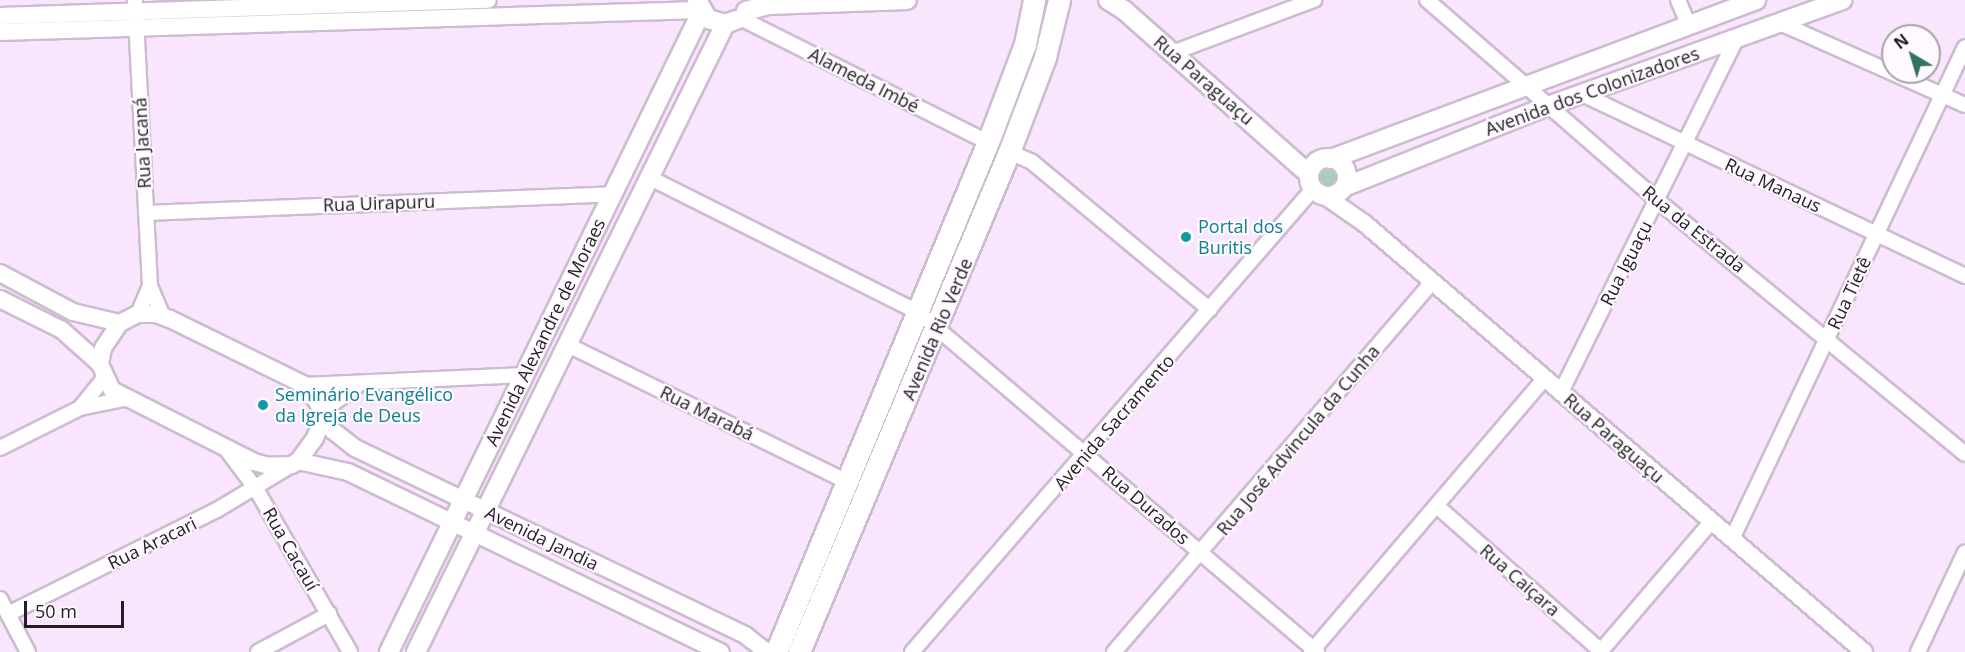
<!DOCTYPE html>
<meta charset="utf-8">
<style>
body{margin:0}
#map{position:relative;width:1965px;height:652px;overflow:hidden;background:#f9e5fd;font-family:"Open Sans",sans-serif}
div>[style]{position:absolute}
.green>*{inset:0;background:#a8cfba}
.round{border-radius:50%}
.roads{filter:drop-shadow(2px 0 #cebbd2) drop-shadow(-2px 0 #cebbd2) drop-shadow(0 2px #cebbd2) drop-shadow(0 -2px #cebbd2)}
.minor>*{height:14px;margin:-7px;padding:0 7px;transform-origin:7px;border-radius:7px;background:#fff}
.tertiary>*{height:16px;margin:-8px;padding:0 8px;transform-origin:8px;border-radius:8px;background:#fff}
.secondary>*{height:18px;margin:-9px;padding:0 9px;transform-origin:9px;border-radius:9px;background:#fff}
.secondary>.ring{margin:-9px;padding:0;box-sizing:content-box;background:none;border:18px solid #fff;border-radius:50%}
.primary>*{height:21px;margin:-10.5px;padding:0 10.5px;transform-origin:10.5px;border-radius:10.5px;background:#fff}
.dots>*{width:16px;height:16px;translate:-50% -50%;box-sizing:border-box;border:3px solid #fdf9fe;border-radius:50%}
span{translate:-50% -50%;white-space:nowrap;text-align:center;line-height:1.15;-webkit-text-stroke:4.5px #fdf9fe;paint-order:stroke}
.street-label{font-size:18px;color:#241d25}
.culture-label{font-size:18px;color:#0d838f}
.left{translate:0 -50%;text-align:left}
.north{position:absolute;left:1881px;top:24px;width:60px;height:60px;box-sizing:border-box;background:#fdf9fe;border:2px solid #a6a1a7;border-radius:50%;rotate:322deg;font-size:16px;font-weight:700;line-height:24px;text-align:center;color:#241d25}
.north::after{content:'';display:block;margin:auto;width:21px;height:27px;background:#33725f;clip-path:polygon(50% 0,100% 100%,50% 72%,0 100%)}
.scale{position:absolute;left:24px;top:601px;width:100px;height:27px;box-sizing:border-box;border:3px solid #241d25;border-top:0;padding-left:8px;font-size:18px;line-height:21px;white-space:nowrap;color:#241d25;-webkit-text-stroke:4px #fdf9fe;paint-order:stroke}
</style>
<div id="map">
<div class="green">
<div class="round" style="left:1315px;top:165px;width:26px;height:26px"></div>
</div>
<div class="roads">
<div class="minor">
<div style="left:135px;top:0;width:286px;rotate:87deg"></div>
<div style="left:150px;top:286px;width:33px;rotate:67deg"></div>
<div style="left:1427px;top:0;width:305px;rotate:41deg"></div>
<div style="left:1657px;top:200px;width:399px;rotate:39.5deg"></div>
<div style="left:1678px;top:0;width:26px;rotate:67deg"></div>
<div style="left:740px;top:18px;width:277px;rotate:26.6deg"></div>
<div style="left:1780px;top:23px;width:202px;rotate:23.9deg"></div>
<div style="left:1172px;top:53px;width:152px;rotate:-20.5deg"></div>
<div style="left:1582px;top:94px;width:424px;rotate:25.4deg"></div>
<div style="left:1009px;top:152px;width:25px;rotate:23deg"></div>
<div style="left:1032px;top:162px;width:231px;rotate:39.7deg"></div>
<div style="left:648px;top:177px;width:303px;rotate:26.6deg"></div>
<div style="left:919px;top:313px;width:523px;rotate:40.42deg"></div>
<div style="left:146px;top:213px;width:467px;rotate:-2.3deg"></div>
<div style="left:138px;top:314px;width:30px;rotate:-67deg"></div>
<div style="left:566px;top:344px;width:314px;rotate:26.1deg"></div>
<div style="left:305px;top:385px;width:220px;rotate:-2.6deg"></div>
<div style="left:1561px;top:392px;width:396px;rotate:-63.6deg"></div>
<div style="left:80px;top:408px;width:38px;rotate:-51deg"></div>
<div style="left:323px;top:411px;width:44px;rotate:-36.6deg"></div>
<div style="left:0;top:448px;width:89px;rotate:-26.6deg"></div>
<div style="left:80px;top:408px;width:45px;rotate:-11.6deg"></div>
<div style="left:227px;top:450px;width:49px;rotate:53.4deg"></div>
<div style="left:256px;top:489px;width:188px;rotate:60deg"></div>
<div style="left:1438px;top:507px;width:219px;rotate:41.5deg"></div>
<div style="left:1732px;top:539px;width:544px;rotate:-64.66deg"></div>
<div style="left:0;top:599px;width:60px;rotate:62.2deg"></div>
<div style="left:8px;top:614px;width:233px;rotate:-26.5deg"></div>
<div style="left:217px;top:510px;width:87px;rotate:-31deg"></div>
<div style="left:258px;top:652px;width:81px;rotate:-28.2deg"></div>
<div style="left:912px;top:652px;width:613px;rotate:-49.1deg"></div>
<div style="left:1114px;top:652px;width:489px;rotate:-49.3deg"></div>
<div style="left:1311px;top:652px;width:360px;rotate:-49.5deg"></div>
<div style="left:1600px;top:652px;width:172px;rotate:-49.5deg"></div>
<div style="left:1918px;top:652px;width:110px;rotate:-64.8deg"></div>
</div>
<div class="tertiary">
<div style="left:0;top:16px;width:488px;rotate:-1.9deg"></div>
<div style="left:0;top:32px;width:699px;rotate:-1.8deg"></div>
<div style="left:1325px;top:196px;width:47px;rotate:34.7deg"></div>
<div style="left:1364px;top:223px;width:659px;rotate:40.63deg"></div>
<div style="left:0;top:273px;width:83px;rotate:28.1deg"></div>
<div style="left:73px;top:312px;width:48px;rotate:13.2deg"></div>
<div style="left:0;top:299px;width:69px;rotate:26.6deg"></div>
<div style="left:62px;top:330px;width:51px;rotate:41.8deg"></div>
<div style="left:138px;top:314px;width:18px"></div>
<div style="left:156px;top:314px;width:15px;rotate:20deg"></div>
<div style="left:170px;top:319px;width:150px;rotate:26.1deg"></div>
<div style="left:305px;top:385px;width:22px;rotate:54deg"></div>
<div style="left:318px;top:403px;width:15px;rotate:70deg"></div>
<div style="left:323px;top:417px;width:22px;rotate:111deg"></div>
<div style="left:315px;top:438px;width:29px;rotate:126deg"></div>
<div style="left:298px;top:461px;width:7px;rotate:146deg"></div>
<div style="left:292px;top:465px;width:23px;rotate:178deg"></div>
<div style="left:269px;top:466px;width:16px;rotate:-165deg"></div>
<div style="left:254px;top:462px;width:159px;rotate:-153.1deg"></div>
<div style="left:112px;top:390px;width:29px;rotate:-115deg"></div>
<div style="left:100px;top:364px;width:16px;rotate:-79deg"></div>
<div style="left:103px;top:348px;width:30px;rotate:-56deg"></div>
<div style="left:120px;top:323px;width:20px;rotate:-27deg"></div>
<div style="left:323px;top:417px;width:16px;rotate:55deg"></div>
<div style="left:332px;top:430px;width:29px;rotate:38deg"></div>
<div style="left:355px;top:448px;width:433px;rotate:25.6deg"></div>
<div style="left:745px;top:635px;width:28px;rotate:38deg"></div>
<div style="left:298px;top:461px;width:51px;rotate:12.4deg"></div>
<div style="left:348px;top:472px;width:414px;rotate:25.8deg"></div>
</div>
<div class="secondary">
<div style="left:697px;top:0;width:22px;rotate:60deg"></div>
<div style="left:708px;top:19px;width:18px;rotate:16deg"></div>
<div style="left:725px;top:24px;width:12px;rotate:-20deg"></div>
<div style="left:1108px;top:0;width:19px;rotate:32deg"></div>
<div style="left:1124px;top:10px;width:247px;rotate:41.6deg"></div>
<div style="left:746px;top:11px;width:23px;rotate:-15deg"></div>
<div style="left:768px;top:5px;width:139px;rotate:-2.1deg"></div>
<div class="ring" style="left:1309px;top:158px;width:20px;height:20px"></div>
<div style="left:1331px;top:159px;width:454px;rotate:-20.5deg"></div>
<div style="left:1344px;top:187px;width:219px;rotate:-21.7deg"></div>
<div style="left:1548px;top:106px;width:313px;rotate:-19.8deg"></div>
<div style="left:389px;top:652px;width:711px;rotate:-63.98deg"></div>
<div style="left:416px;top:652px;width:700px;rotate:-63.8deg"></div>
</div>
<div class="primary">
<div style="left:776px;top:652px;width:552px;rotate:-67.43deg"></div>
<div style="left:988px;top:142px;width:105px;rotate:-69.3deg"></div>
<div style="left:1025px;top:44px;width:45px;rotate:-78.4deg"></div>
<div style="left:799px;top:652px;width:542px;rotate:-67.22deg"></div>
<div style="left:1009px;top:152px;width:102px;rotate:-69.2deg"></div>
<div style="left:1045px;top:57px;width:59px;rotate:-76.2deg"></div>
</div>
</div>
<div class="dots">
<div style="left:1186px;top:237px;background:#0f9aa8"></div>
<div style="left:263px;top:405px;background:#0f9aa8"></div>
</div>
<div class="street-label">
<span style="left:864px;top:80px;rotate:27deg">Alameda Imbé</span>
<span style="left:1204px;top:80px;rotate:41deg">Rua Paraguaçu</span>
<span style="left:1592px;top:91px;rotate:-20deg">Avenida dos Colonizadores</span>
<span style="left:142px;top:143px;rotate:-93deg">Rua Jacaná</span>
<span style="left:1773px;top:185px;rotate:25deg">Rua Manaus</span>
<span style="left:379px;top:203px;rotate:-2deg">Rua Uirapuru</span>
<span style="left:1694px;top:229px;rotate:39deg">Rua da Estrada</span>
<span style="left:1626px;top:263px;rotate:-63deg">Rua Iguaçu</span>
<span style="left:1849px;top:293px;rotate:-65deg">Rua Tietê</span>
<span style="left:937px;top:329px;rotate:-67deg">Avenida Rio Verde</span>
<span style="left:545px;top:332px;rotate:-64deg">Avenida Alexandre de Moraes</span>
<span style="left:707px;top:413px;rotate:26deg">Rua Marabá</span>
<span style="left:1114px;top:422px;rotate:-49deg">Avenida Sacramento</span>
<span style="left:1614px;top:438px;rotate:41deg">Rua Paraguaçu</span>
<span style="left:1298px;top:440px;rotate:-50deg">Rua José Advincula da Cunha</span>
<span style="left:1146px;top:505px;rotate:41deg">Rua Durados</span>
<span style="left:542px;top:538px;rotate:26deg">Avenida Jandia</span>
<span style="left:152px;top:543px;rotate:-26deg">Rua Aracari</span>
<span style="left:291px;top:549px;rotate:60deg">Rua Cacauí</span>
<span style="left:1520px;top:580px;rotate:41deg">Rua Caiçara</span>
</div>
<div class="culture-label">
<span class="left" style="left:1198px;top:237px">Portal dos<br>Buritis</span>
<span class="left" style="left:275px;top:405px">Seminário Evangélico<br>da Igreja de Deus</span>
</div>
<div class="north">N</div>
<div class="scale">50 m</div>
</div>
